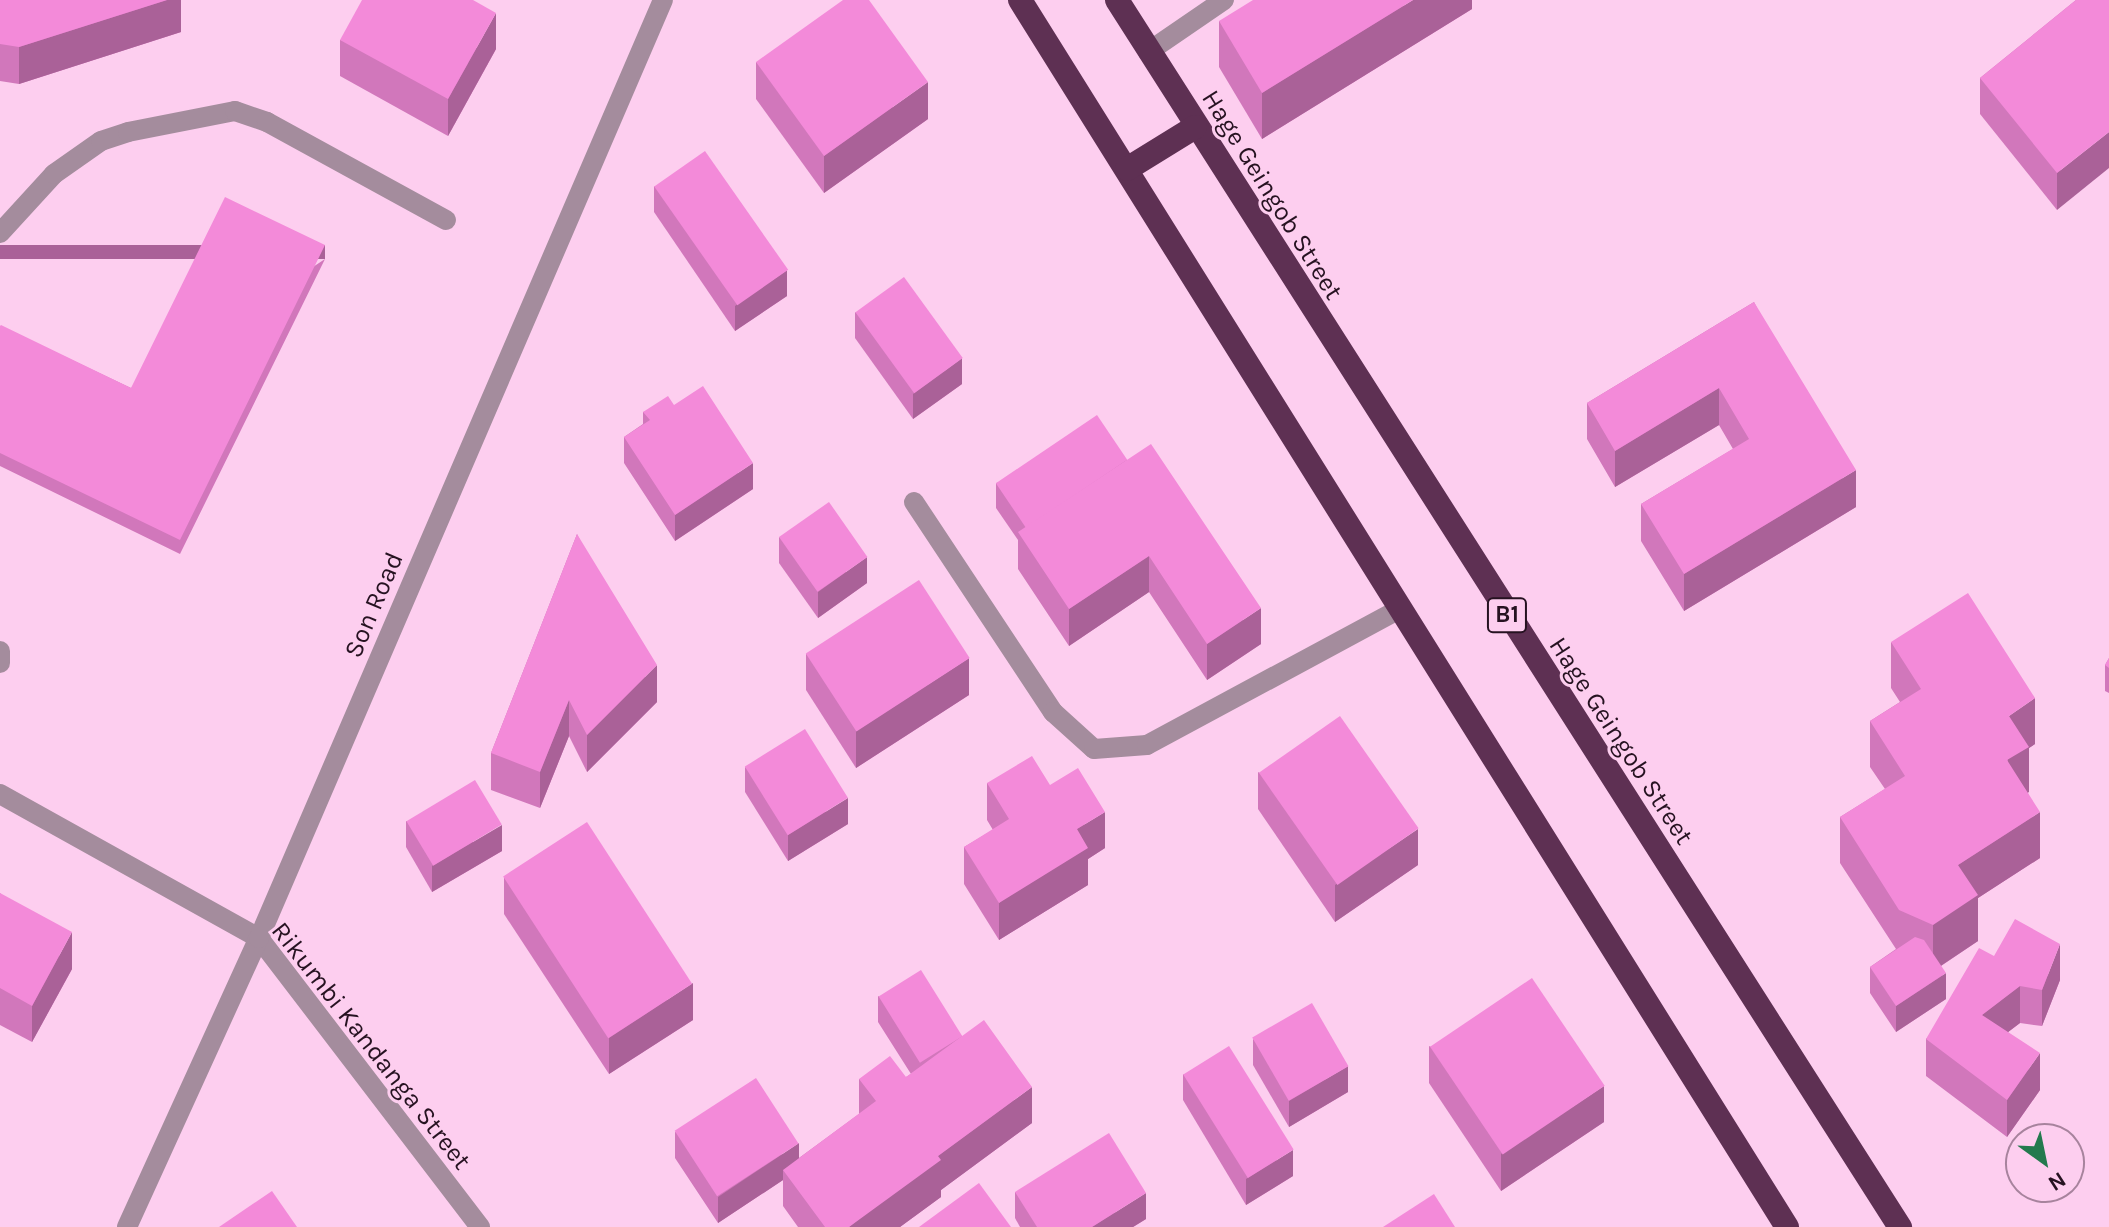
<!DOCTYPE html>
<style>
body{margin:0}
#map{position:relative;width:2109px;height:1227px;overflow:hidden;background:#fdceef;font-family:Karla,sans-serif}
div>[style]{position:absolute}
.minor>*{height:20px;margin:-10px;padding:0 10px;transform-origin:10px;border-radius:10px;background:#a48c9d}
.highway>*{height:24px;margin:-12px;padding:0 12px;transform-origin:12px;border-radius:12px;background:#5e3053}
.wall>*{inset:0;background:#d177bb}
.shaded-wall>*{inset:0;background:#aa6198;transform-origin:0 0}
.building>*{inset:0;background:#f38ad9;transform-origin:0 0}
span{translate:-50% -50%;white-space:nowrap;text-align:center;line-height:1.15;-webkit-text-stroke:6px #fdceef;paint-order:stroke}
.shield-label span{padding:2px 6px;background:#fdceef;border:2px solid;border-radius:6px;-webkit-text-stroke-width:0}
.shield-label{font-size:24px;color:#261221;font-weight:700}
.street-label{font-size:26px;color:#261221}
.north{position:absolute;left:2005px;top:1123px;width:80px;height:80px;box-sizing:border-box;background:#fdceef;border:2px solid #a7839d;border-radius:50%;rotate:147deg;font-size:22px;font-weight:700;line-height:32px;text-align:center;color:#261221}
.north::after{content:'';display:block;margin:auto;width:28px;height:36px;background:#237a4e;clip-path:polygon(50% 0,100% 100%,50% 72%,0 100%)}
</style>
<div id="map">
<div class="minor">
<div style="left:1148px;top:52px;width:92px;rotate:-34.4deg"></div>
<div style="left:0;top:233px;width:80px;rotate:-47.5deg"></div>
<div style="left:54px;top:174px;width:57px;rotate:-35.1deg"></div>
<div style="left:101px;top:141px;width:28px;rotate:-18deg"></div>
<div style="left:128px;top:132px;width:109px;rotate:-11.1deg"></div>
<div style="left:235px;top:111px;width:34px;rotate:19deg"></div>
<div style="left:267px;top:122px;width:204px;rotate:28.7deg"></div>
<div style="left:914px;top:502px;width:252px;rotate:56.5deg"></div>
<div style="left:1053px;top:712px;width:55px;rotate:42.1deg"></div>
<div style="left:1094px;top:749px;width:53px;rotate:-4.3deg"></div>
<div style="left:1147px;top:745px;width:289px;rotate:-28.3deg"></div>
<div style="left:0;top:651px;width:12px;rotate:90deg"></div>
<div style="left:0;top:794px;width:296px;rotate:29.1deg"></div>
<div style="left:259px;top:938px;width:364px;rotate:52.6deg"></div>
<div style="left:127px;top:1227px;width:318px;rotate:-65.5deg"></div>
<div style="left:259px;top:938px;width:1021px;rotate:-66.7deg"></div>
</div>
<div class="highway">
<div style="left:1020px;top:0;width:1447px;rotate:57.99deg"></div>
<div style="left:1117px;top:0;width:1456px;rotate:57.46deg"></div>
<div style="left:1127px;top:169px;width:80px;rotate:-31.7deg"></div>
</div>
<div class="wall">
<div style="clip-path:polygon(0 0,181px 0,181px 32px,19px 84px,0 81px)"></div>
<div style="clip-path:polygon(1472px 0,1472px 9px,1262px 139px,1219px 67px,1219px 21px)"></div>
<div style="clip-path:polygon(2076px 0,2057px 210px,1980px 114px,1980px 78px)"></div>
<div style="clip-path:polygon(340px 40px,496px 49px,448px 136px,340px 76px)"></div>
<div style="clip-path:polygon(756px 62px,928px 119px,824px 193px,756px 99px)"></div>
<div style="clip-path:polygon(654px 186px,787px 296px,735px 331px,654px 212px)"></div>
<div style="clip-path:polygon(325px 259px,180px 554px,0 466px,0 326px,131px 388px)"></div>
<div style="clip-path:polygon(1754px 302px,1856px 507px,1684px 611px,1641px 541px,1641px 504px,1733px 449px,1719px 425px,1615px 487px,1587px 439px,1587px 403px)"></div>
<div style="clip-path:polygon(855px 312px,962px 384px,913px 419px,855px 338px)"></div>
<div style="clip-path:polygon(674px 405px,753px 489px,675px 541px,624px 463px,624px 437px,643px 424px,643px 412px)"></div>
<div style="clip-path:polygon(1127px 460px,1261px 644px,1207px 680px,1149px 592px,1069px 646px,1018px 569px,1018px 540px,996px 508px,996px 483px)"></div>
<div style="clip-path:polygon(577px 534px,657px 702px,587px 772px,569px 736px,540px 808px,491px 790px,491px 753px)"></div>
<div style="clip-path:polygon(779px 537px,867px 583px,818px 618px,779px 563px)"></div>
<div style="clip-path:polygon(1891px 642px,2035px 744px,2029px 748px,2028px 793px,2040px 858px,1978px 898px,1978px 941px,1941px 966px,1946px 999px,1896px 1032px,1870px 993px,1870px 967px,1896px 949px,1840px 863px,1840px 817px,1885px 789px,1870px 767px,1870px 721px,1900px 702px,1891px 688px)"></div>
<div style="clip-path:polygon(806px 654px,969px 695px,856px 768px,806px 690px)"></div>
<div style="clip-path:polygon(2109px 658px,2109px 693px,2105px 691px,2105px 665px)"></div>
<div style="clip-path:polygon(745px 767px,848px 824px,788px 861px,745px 792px)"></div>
<div style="clip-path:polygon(1258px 772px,1418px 865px,1335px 922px,1258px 809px)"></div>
<div style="clip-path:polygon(987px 783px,1050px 785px,1105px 848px,1088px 859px,1088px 885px,999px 940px,964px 884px,964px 847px,993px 830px,987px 820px)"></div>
<div style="clip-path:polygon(406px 821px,502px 851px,432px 892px,406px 847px)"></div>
<div style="clip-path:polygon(504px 877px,693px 1020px,609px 1074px,504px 914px)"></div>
<div style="clip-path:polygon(0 893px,72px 969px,32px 1042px,0 1025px)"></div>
<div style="clip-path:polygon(1994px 956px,2060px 980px,2042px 1026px,2020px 1023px,2008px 1032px,2040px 1090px,2007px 1137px,1926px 1076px,1926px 1039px)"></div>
<div style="clip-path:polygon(878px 996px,962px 1036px,1032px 1123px,941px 1190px,941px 1197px,900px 1227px,798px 1227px,783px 1206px,783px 1180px,718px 1223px,675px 1158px,675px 1132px,799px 1158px,859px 1114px,859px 1079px,906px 1077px,911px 1074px,878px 1022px)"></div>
<div style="clip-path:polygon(1253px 1039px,1348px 1092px,1289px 1127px,1253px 1065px)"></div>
<div style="clip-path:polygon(1429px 1046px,1604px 1122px,1501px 1191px,1429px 1083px)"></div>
<div style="clip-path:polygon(1183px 1074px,1293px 1176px,1246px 1205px,1183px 1100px)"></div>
<div style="clip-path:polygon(1015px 1192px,1146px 1219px,1133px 1227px,1020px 1227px,1015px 1218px)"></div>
</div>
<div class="shaded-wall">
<div style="clip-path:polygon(167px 0,181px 0,181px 32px,19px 84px,19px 47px)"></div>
<div style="clip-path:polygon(1413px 0,1472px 0,1472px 9px,1262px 139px,1262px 93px)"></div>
<div style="clip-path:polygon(496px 13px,496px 49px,448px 136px,448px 99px)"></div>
<div style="clip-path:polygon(928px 82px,928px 119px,824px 193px,824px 156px)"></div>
<div style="clip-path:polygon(2109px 132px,2109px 168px,2057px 210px,2057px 173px)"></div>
<div style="left:325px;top:245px;width:14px;height:329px;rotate:90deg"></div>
<div style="clip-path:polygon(787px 270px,787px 296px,735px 331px,735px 306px)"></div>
<div style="clip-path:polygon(962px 358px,962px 384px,913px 419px,913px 394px)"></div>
<div style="clip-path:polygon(1719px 388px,1719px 425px,1615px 487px,1615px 451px)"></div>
<div style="clip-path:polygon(753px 463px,753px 489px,675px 541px,675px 515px)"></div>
<div style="clip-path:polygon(1856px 470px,1856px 507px,1684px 611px,1684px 574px)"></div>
<div style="clip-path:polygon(1149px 556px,1149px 592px,1069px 646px,1069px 609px)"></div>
<div style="clip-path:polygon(867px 557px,867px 583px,818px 618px,818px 592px)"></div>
<div style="clip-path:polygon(1261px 608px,1261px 644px,1207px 680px,1207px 644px)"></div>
<div style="clip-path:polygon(969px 658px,969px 695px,856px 768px,856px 731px)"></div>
<div style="clip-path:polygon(657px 665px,657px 702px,587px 772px,587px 735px)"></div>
<div style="clip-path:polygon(2035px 698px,2035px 744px,2029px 748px,2029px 792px,2007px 806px,2009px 716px)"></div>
<div style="clip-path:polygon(569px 700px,569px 736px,540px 808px,540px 772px)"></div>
<div style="clip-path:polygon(848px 798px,848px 824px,788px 861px,788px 835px)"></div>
<div style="clip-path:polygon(1105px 812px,1105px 848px,1088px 859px,1088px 885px,999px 940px,999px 903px,1077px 829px)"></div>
<div style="clip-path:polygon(2040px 812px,2040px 858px,1978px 898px,1978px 941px,1933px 971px,1933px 925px,1958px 865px)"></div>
<div style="clip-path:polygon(502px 825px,502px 851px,432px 892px,432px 866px)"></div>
<div style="clip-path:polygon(1418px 829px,1418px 865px,1335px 922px,1335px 885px)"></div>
<div style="clip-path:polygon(72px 932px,72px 969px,32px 1042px,32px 1006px)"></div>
<div style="clip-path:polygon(2060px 944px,2060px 980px,2042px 1026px,2042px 990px)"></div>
<div style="clip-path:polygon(1946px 973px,1946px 999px,1896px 1032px,1896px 1006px)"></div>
<div style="clip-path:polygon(693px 983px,693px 1020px,609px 1074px,609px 1038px)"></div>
<div style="clip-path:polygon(2020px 986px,2020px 1023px,1982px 1052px,1982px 1015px)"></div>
<div style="clip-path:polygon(2040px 1053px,2040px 1090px,2007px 1137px,2007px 1100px)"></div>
<div style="clip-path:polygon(1348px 1066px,1348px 1092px,1289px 1127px,1289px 1101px)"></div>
<div style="clip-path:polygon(1604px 1086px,1604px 1122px,1501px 1191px,1501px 1154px)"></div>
<div style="clip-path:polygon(1032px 1087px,1032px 1123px,941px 1190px,941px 1197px,900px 1227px,849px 1227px,938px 1156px)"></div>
<div style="clip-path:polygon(799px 1143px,799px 1169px,783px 1170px,783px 1180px,718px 1223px,718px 1197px)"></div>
<div style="clip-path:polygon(1293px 1150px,1293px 1176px,1246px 1205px,1246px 1179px)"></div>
<div style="clip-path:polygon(1146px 1193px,1146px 1219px,1133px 1227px,1092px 1227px)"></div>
</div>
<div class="building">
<div style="clip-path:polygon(0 0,167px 0,19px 47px,0 44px)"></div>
<div style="clip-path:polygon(362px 0,473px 0,496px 13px,448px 99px,340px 40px)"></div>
<div style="clip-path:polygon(843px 0,869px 0,928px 82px,824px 156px,756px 62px)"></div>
<div style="clip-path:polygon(1253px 0,1413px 0,1262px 93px,1219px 21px)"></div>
<div style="clip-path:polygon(2076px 0,2109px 0,2109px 132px,2057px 173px,1980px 78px)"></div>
<div style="left:705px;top:151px;width:145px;height:62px;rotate:55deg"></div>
<div style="clip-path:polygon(225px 197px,325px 245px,180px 540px,0 453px,0 326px,1px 325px,131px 388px)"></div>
<div style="left:904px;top:277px;width:100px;height:60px;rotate:54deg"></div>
<div style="clip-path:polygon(1754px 302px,1856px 470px,1684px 574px,1641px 504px,1749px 439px,1719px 388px,1615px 451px,1587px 403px)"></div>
<div style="clip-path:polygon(703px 386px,753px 463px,675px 515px,624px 437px,650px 420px,643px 412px,668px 396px,674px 405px)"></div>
<div style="left:1097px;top:415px;width:54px;height:122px;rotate:56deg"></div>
<div style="clip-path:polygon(1151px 444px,1261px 608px,1207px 644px,1149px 556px,1069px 609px,1018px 532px)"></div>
<div style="left:829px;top:502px;width:67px;height:61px;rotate:55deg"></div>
<div style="clip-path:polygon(577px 534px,657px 665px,587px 735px,569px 700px,540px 772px,491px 753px)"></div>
<div style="left:919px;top:580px;width:93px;height:135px;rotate:57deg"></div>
<div style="clip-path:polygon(1968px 593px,2035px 698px,2009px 716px,2029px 747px,2007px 760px,2040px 812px,1958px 865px,1978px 895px,1933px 925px,1899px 910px,1840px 817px,1905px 776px,1870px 721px,1921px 689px,1891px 642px)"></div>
<div style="clip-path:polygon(2109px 658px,2109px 668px,2105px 665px)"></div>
<div style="left:1340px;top:716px;width:137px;height:99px;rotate:55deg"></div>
<div style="left:805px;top:729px;width:81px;height:71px;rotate:58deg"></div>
<div style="clip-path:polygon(1032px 756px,1050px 785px,1078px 768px,1105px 812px,1077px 829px,1088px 848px,999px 903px,964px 847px,1009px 819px,987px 783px)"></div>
<div style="left:475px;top:780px;width:52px;height:80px;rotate:59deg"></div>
<div style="left:587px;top:822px;width:193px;height:100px;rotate:57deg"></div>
<div style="clip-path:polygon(0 893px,72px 932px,32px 1006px,0 988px)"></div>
<div style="clip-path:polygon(2015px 919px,2060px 944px,2042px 990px,2020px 986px,1982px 1015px,2040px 1053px,2007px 1100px,1926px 1039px,1979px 948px,1994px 956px)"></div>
<div style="clip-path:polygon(1915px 937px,1924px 940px,1946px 973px,1896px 1006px,1870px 967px)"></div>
<div style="left:921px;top:970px;width:78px;height:50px;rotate:58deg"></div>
<div style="left:1532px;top:978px;width:130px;height:123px;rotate:56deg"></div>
<div style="left:1312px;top:1003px;width:73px;height:69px;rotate:60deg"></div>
<div style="clip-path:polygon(984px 1020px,1032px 1087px,938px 1156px,941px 1160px,849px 1227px,825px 1227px,783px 1170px,876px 1101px,859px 1079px,890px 1056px,906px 1077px)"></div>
<div style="left:1229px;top:1046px;width:122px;height:54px;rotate:58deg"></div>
<div style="left:756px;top:1078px;width:78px;height:97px;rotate:57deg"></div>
<div style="clip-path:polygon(1109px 1133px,1146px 1193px,1092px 1227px,1037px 1227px,1015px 1192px)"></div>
<div style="clip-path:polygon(979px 1183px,1011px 1227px,919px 1227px)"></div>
<div style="clip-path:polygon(272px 1191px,297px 1227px,219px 1227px)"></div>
<div style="clip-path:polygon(1434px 1194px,1455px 1227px,1383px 1227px)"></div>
</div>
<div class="shield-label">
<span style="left:1507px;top:615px">B1</span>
</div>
<div class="street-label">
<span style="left:1272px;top:195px;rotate:58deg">Hage Geingob Street</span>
<span style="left:374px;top:605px;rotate:-67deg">Son Road</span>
<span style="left:1621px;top:741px;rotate:57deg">Hage Geingob Street</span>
<span style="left:371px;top:1046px;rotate:52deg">Rikumbi Kandanga Street</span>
</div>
<div class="north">N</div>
</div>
